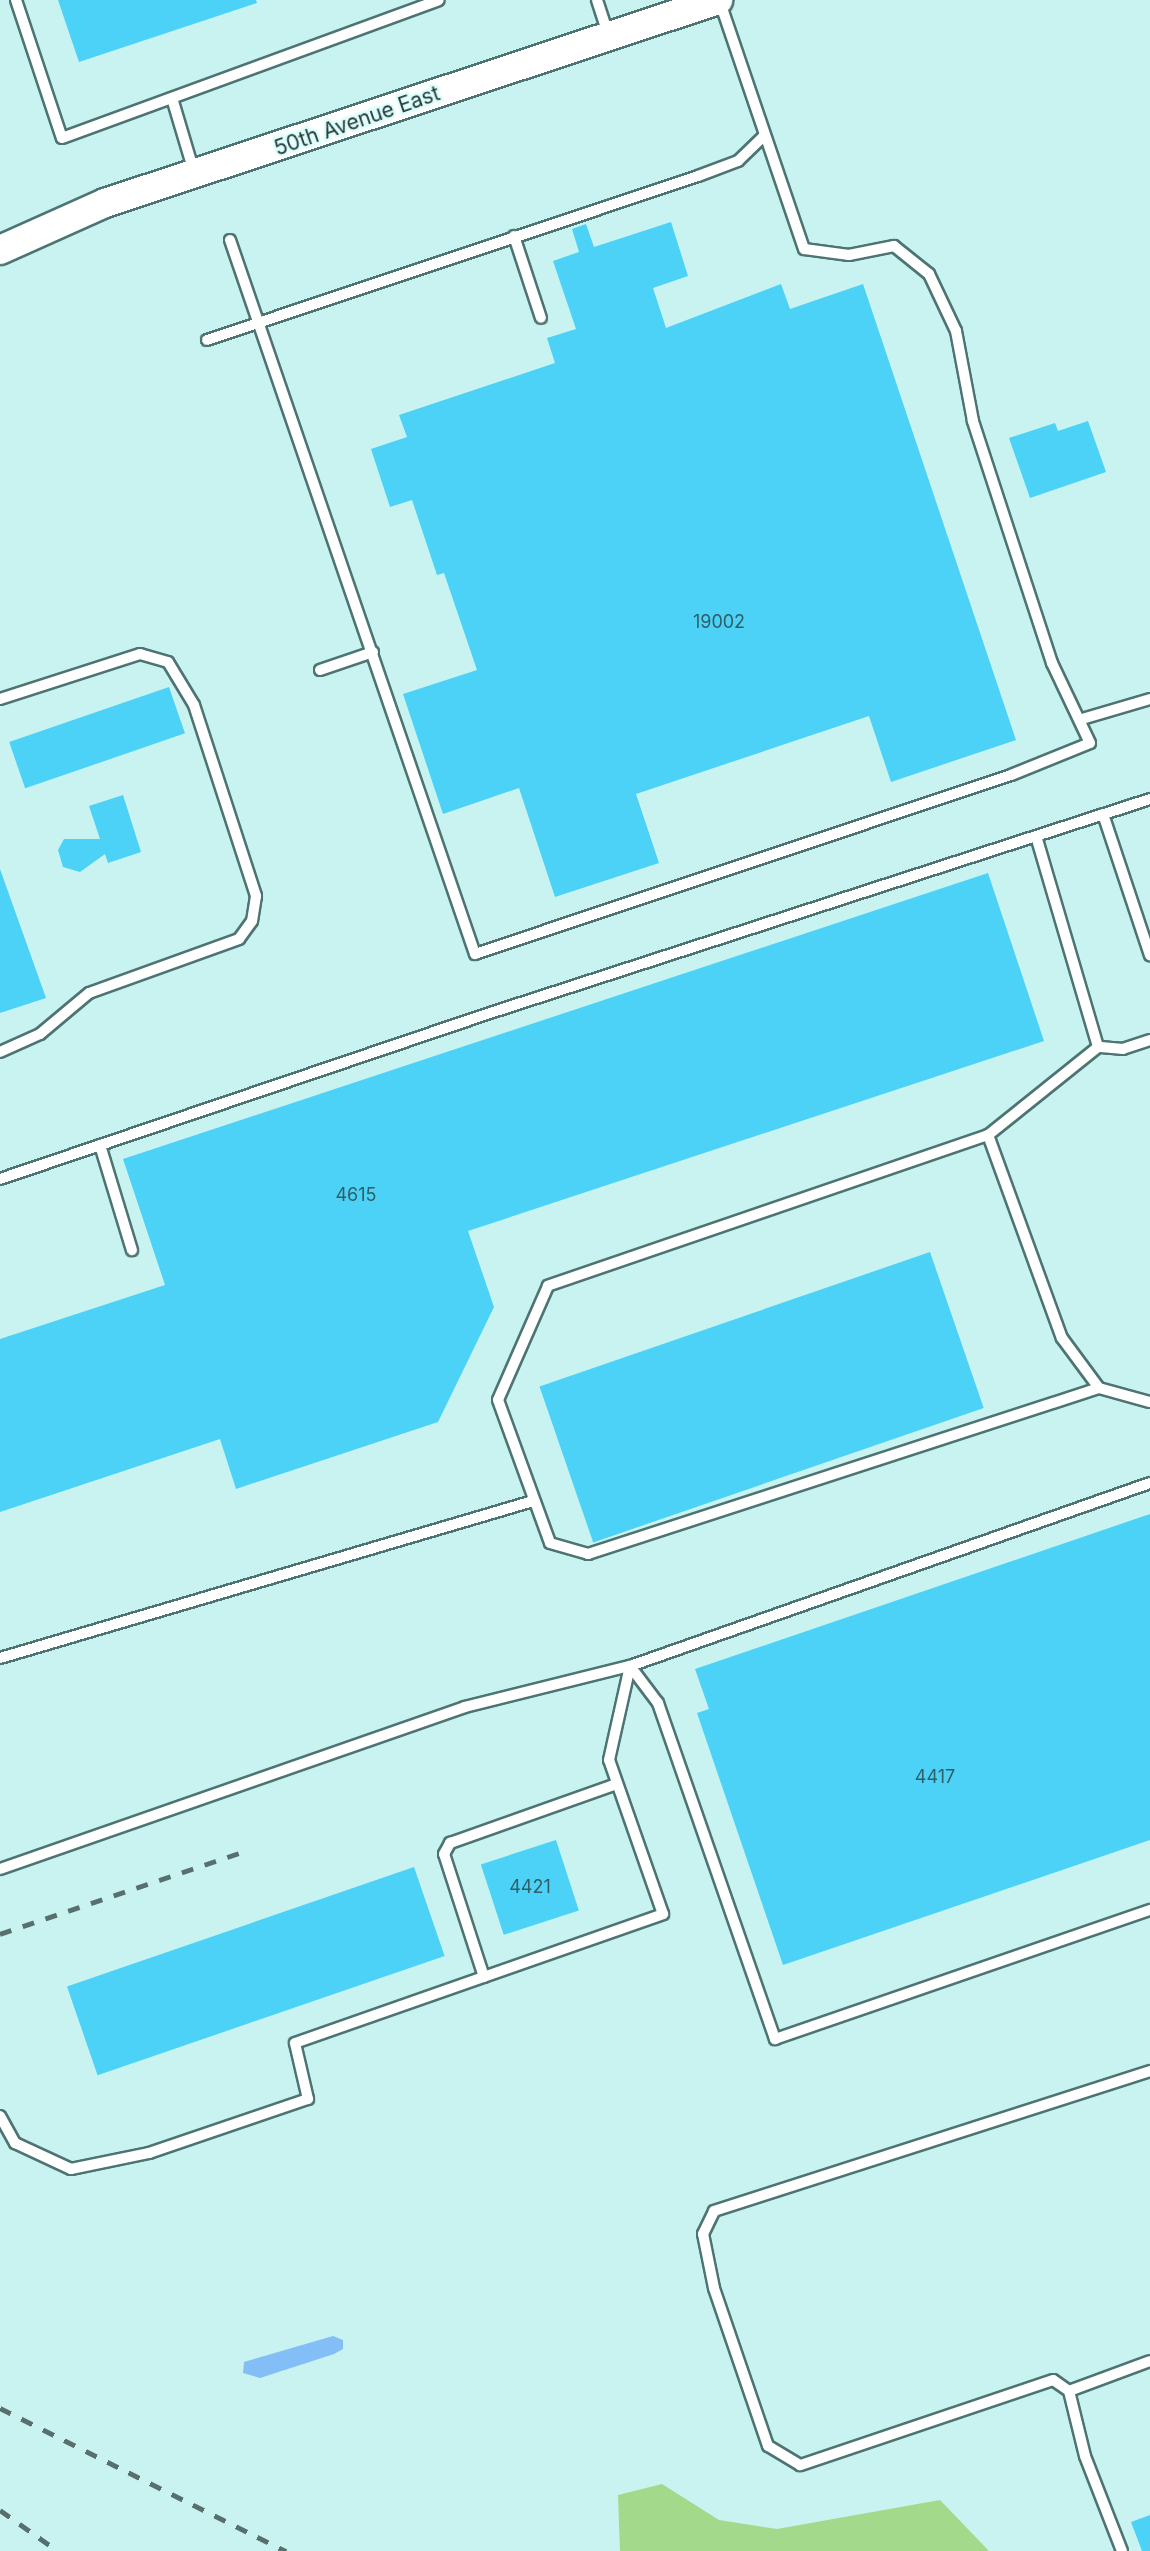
<!DOCTYPE html>
<style>
body{margin:0}
#map{position:relative;width:1150px;height:2551px;overflow:hidden;background:#c8f3f0;font-family:Inter,sans-serif}
div>[style]{position:absolute}
.green>*{inset:0;background:#a2d98b}
.water>*{inset:0;background:#84bef6}
.building>*{inset:0;background:#4cd2f7;transform-origin:0 0}
.roads{filter:drop-shadow(2px 0 #4d7472) drop-shadow(-2px 0 #4d7472) drop-shadow(0 2px #4d7472) drop-shadow(0 -2px #4d7472)}
.service>*{height:10px;margin:-5px;padding:0 5px;transform-origin:5px;border-radius:5px;background:#fff}
.tertiary>*{height:28px;margin:-14px;padding:0 14px;transform-origin:14px;border-radius:14px;background:#fff}
.rail>*{height:5px;margin-top:-2.5px;transform-origin:0;background:repeating-linear-gradient(90deg,#57706e 0 12px,transparent 0 24px)}
span{translate:-50% -50%;white-space:nowrap;text-align:center;line-height:1.15;-webkit-text-stroke:5px #dcfefc;paint-order:stroke}
.number-label{font-size:18px;color:#315f68}
.number-label span{-webkit-text-stroke-width:0}
.street-label{font-size:21px;color:#283938}
</style>
<div id="map">
<div class="green">
<div style="clip-path:polygon(662px 2484px,719px 2520px,777px 2529px,940px 2500px,989px 2551px,620px 2551px,618px 2495px)"></div>
</div>
<div class="water">
<div style="clip-path:polygon(333px 2336px,343px 2340px,343px 2349px,334px 2354px,260px 2378px,243px 2373px,244px 2362px)"></div>
</div>
<div class="building">
<div style="clip-path:polygon(58px 0,256px 0,257px 3px,79px 62px)"></div>
<div style="clip-path:polygon(671px 222px,688px 276px,653px 288px,666px 328px,781px 284px,790px 309px,863px 284px,1016px 740px,891px 782px,869px 716px,636px 794px,659px 863px,555px 897px,519px 788px,443px 814px,403px 694px,477px 670px,444px 573px,437px 575px,412px 500px,390px 507px,371px 449px,407px 437px,399px 415px,555px 363px,547px 338px,576px 329px,553px 261px,579px 252px,572px 229px,586px 224px,594px 247px)"></div>
<div style="clip-path:polygon(1088px 421px,1106px 472px,1030px 498px,1009px 438px,1055px 423px,1058px 431px)"></div>
<div style="left:169px;top:687px;width:49px;height:169px;rotate:71deg"></div>
<div style="clip-path:polygon(123px 795px,141px 852px,108px 863px,105px 854px,80px 872px,63px 867px,58px 850px,64px 839px,100px 839px,89px 806px)"></div>
<div style="clip-path:polygon(0 869px,46px 998px,0 1013px)"></div>
<div style="clip-path:polygon(988px 873px,1044px 1041px,468px 1231px,494px 1307px,438px 1422px,236px 1489px,220px 1439px,0 1512px,0 1339px,165px 1285px,123px 1159px)"></div>
<div style="left:930px;top:1252px;width:165px;height:413px;rotate:71deg"></div>
<div style="clip-path:polygon(1150px 1514px,1150px 1840px,783px 1965px,697px 1713px,709px 1709px,695px 1669px)"></div>
<div style="left:556px;top:1840px;width:74px;height:79px;rotate:72deg"></div>
<div style="left:414px;top:1867px;width:94px;height:367px;rotate:71deg"></div>
<div style="clip-path:polygon(1150px 2515px,1150px 2551px,1142px 2551px,1131px 2522px)"></div>
</div>
<div class="roads">
<div class="service">
<div style="left:16px;top:0;width:145px;rotate:71.6deg"></div>
<div style="left:62px;top:138px;width:401px;rotate:-20.1deg"></div>
<div style="left:597px;top:0;width:38px;rotate:72deg"></div>
<div style="left:172px;top:98px;width:77px;rotate:73.4deg"></div>
<div style="left:514px;top:236px;width:86px;rotate:71.8deg"></div>
<div style="left:230px;top:240px;width:755px;rotate:71.06deg"></div>
<div style="left:475px;top:954px;width:565px;rotate:-18.47deg"></div>
<div style="left:1011px;top:775px;width:85px;rotate:-22.1deg"></div>
<div style="left:1090px;top:743px;width:89px;rotate:-115.4deg"></div>
<div style="left:1052px;top:663px;width:255px;rotate:-108.1deg"></div>
<div style="left:973px;top:421px;width:92px;rotate:-100.7deg"></div>
<div style="left:956px;top:331px;width:63px;rotate:-115.3deg"></div>
<div style="left:929px;top:274px;width:45px;rotate:-141.3deg"></div>
<div style="left:894px;top:246px;width:46px;rotate:168.7deg"></div>
<div style="left:849px;top:255px;width:45px;rotate:-172.4deg"></div>
<div style="left:804px;top:249px;width:263px;rotate:-108.8deg"></div>
<div style="left:207px;top:340px;width:518px;rotate:-18.47deg"></div>
<div style="left:698px;top:176px;width:43px;rotate:-20.6deg"></div>
<div style="left:738px;top:161px;width:36px;rotate:-44deg"></div>
<div style="left:320px;top:670px;width:56px;rotate:-18.8deg"></div>
<div style="left:0;top:699px;width:147px;rotate:-17.8deg"></div>
<div style="left:140px;top:654px;width:29px;rotate:16deg"></div>
<div style="left:168px;top:662px;width:50px;rotate:58.8deg"></div>
<div style="left:194px;top:705px;width:201px;rotate:72deg"></div>
<div style="left:256px;top:896px;width:25px;rotate:99deg"></div>
<div style="left:252px;top:921px;width:22px;rotate:126deg"></div>
<div style="left:239px;top:939px;width:159px;rotate:160.2deg"></div>
<div style="left:89px;top:993px;width:64px;rotate:140.1deg"></div>
<div style="left:40px;top:1034px;width:44px;rotate:155.8deg"></div>
<div style="left:1082px;top:719px;width:71px;rotate:-16.4deg"></div>
<div style="left:1103px;top:814px;width:149px;rotate:71.6deg"></div>
<div style="left:1036px;top:836px;width:220px;rotate:73.6deg"></div>
<div style="left:1150px;top:1040px;width:28px;rotate:162deg"></div>
<div style="left:1123px;top:1049px;width:25px;rotate:-175deg"></div>
<div style="left:1098px;top:1047px;width:141px;rotate:141.3deg"></div>
<div style="left:988px;top:1135px;width:465px;rotate:161.1deg"></div>
<div style="left:548px;top:1286px;width:124px;rotate:113.7deg"></div>
<div style="left:498px;top:1400px;width:152px;rotate:70deg"></div>
<div style="left:550px;top:1543px;width:40px;rotate:16deg"></div>
<div style="left:588px;top:1554px;width:537px;rotate:-18deg"></div>
<div style="left:1099px;top:1388px;width:53px;rotate:15.4deg"></div>
<div style="left:988px;top:1135px;width:216px;rotate:70deg"></div>
<div style="left:1062px;top:1338px;width:62px;rotate:53.5deg"></div>
<div style="left:100px;top:1145px;width:110px;rotate:73.1deg"></div>
<div style="left:0;top:1179px;width:517px;rotate:-18.72deg"></div>
<div style="left:490px;top:1013px;width:694px;rotate:-17.96deg"></div>
<div style="left:0;top:1658px;width:556px;rotate:-16.41deg"></div>
<div style="left:630px;top:1666px;width:46px;rotate:52.9deg"></div>
<div style="left:658px;top:1703px;width:356px;rotate:70.8deg"></div>
<div style="left:775px;top:2039px;width:397px;rotate:-19deg"></div>
<div style="left:0;top:1869px;width:492px;rotate:-19.2deg"></div>
<div style="left:465px;top:1707px;width:170px;rotate:-14deg"></div>
<div style="left:630px;top:1666px;width:551px;rotate:-19.39deg"></div>
<div style="left:484px;top:1977px;width:129px;rotate:-108deg"></div>
<div style="left:444px;top:1854px;width:13px;rotate:-61deg"></div>
<div style="left:450px;top:1843px;width:177px;rotate:-19.5deg"></div>
<div style="left:0;top:2116px;width:31px;rotate:61deg"></div>
<div style="left:15px;top:2143px;width:62px;rotate:24.9deg"></div>
<div style="left:71px;top:2169px;width:80px;rotate:-11.6deg"></div>
<div style="left:149px;top:2153px;width:168px;rotate:-18.8deg"></div>
<div style="left:308px;top:2099px;width:57px;rotate:-103.1deg"></div>
<div style="left:295px;top:2043px;width:390px;rotate:-19.3deg"></div>
<div style="left:663px;top:1914px;width:163px;rotate:-109.3deg"></div>
<div style="left:609px;top:1760px;width:96px;rotate:-77.4deg"></div>
<div style="left:1069px;top:2391px;width:86px;rotate:-20.3deg"></div>
<div style="left:1122px;top:2551px;width:102px;rotate:-111.3deg"></div>
<div style="left:1085px;top:2456px;width:67px;rotate:-103.8deg"></div>
<div style="left:1069px;top:2391px;width:19px;rotate:-145deg"></div>
<div style="left:1053px;top:2380px;width:267px;rotate:161.4deg"></div>
<div style="left:800px;top:2465px;width:37px;rotate:-149deg"></div>
<div style="left:768px;top:2446px;width:167px;rotate:-108.9deg"></div>
<div style="left:714px;top:2288px;width:55px;rotate:-101.5deg"></div>
<div style="left:703px;top:2234px;width:25px;rotate:-64deg"></div>
<div style="left:714px;top:2211px;width:458px;rotate:-17.8deg"></div>
</div>
<div class="tertiary">
<div style="left:0;top:250px;width:115px;rotate:-24.1deg"></div>
<div style="left:105px;top:203px;width:646px;rotate:-18.32deg"></div>
</div>
</div>
<div class="rail">
<div style="left:0;top:1934px;width:262px;rotate:-18.7deg"></div>
<div style="left:0;top:2408px;width:320px;rotate:26.6deg"></div>
<div style="left:0;top:2510px;width:71px;rotate:35.3deg"></div>
</div>
<div class="number-label">
<span style="left:719px;top:622px">19002</span>
<span style="left:356px;top:1195px">4615</span>
<span style="left:935px;top:1777px">4417</span>
<span style="left:530px;top:1887px">4421</span>
</div>
<div class="street-label">
<span style="left:357px;top:121px;rotate:-19deg">50th Avenue East</span>
</div>
</div>
